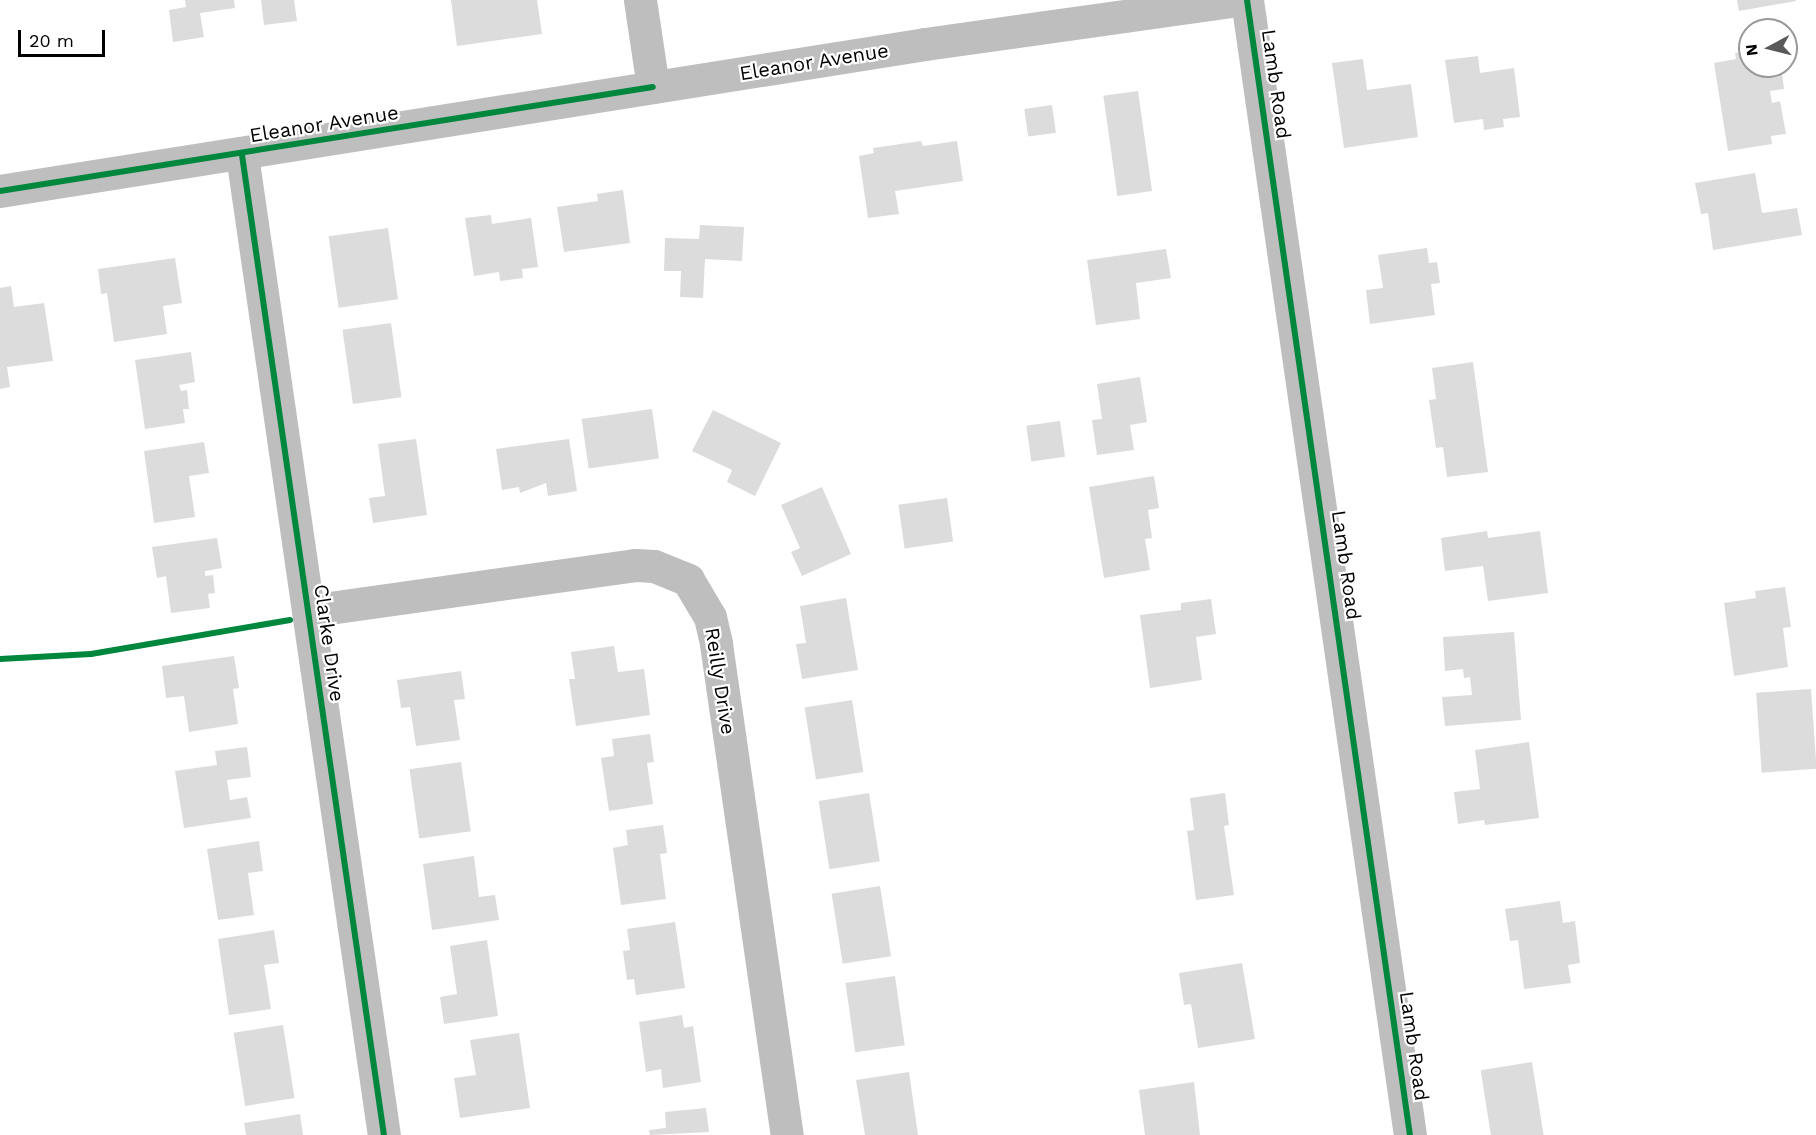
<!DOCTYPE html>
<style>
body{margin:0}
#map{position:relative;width:1816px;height:1135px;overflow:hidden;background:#fff;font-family:"Work Sans",sans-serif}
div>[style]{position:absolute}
.building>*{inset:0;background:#dcdcdc;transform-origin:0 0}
.minor>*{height:33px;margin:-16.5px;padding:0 16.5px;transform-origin:16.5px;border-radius:16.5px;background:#bebebe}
.cycleway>*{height:6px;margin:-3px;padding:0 3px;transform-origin:3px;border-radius:3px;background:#00873e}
span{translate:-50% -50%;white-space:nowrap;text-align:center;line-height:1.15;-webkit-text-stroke:4.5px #fff;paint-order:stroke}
.street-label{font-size:20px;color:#000}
.north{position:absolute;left:1738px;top:18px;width:60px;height:60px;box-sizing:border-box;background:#fff;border:2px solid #999;border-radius:50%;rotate:263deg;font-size:16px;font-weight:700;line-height:24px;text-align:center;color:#000}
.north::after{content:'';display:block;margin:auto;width:21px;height:27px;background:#595959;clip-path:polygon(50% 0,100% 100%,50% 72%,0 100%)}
.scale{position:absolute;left:18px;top:30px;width:87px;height:27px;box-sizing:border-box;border:3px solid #000;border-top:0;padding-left:8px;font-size:18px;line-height:21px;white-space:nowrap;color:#000;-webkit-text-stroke:4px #fff;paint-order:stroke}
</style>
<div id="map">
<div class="building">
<div style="clip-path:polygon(185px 0,234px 0,235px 8px,200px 13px,204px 37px,173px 42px,169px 10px,186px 7px)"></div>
<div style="clip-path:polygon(261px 0,294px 0,297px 21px,264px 25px)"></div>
<div style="clip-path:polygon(451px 0,537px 0,542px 34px,457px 46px)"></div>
<div style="clip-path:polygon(1737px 0,1796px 0,1796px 1px,1739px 11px)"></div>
<div style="clip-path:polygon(1750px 51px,1750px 66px,1781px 66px,1784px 89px,1770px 91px,1772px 103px,1780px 101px,1786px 134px,1771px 136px,1772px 144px,1728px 151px,1714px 63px,1736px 59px,1735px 53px)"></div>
<div style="clip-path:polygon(1478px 56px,1480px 73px,1514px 68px,1520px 117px,1503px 119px,1504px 127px,1484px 130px,1483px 119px,1454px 123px,1445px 60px)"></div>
<div style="clip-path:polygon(1363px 59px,1367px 90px,1411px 84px,1418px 137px,1344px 148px,1332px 63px)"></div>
<div style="left:1138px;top:91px;width:101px;height:35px;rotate:82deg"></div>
<div style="left:1052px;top:105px;width:28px;height:28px;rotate:82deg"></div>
<div style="clip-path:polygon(921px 141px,923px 146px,957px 141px,963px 181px,895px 191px,899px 214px,868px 218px,859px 156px,874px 153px,873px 148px)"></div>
<div style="clip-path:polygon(1755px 173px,1762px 213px,1797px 208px,1802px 235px,1713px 250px,1708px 213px,1701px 214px,1695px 183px)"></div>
<div style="clip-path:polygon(623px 190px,630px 243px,564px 252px,557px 207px,598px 201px,597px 194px)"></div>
<div style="clip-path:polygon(491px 215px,492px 224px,531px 218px,538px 267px,522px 269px,523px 278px,500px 281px,499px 272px,474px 276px,465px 218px)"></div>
<div style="clip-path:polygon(700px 225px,744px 227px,742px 261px,705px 259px,703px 298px,680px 297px,681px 271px,664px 271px,665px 238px,699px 239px)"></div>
<div style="left:388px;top:228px;width:72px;height:60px;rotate:82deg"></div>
<div style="clip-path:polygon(1427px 248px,1429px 263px,1437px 262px,1440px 283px,1431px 284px,1435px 315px,1370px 324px,1366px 290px,1383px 288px,1378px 255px)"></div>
<div style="clip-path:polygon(1166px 249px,1171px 278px,1136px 283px,1140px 319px,1096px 325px,1087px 260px)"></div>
<div style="clip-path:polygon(175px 258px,182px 303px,163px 306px,167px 334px,114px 342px,107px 293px,101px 294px,98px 269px)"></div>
<div style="clip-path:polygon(11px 286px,14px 307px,44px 303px,53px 361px,7px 367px,10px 387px,0 389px,0 288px)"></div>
<div style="left:391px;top:323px;width:75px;height:49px;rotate:82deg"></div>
<div style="clip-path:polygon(191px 352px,195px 382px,179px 385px,181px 391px,187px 390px,189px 409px,183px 409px,185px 423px,145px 429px,135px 360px)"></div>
<div style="clip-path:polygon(1473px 362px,1488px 472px,1447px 477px,1443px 447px,1436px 448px,1429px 400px,1436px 399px,1432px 368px)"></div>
<div style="clip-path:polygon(1140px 377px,1147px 422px,1130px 425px,1134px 450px,1097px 455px,1092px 420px,1102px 419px,1097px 384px)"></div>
<div style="left:652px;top:409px;width:50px;height:71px;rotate:82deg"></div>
<div style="clip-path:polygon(713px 410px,781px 443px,755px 496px,727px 482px,732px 470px,692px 451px)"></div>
<div style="left:1060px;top:421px;width:36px;height:34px;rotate:82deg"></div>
<div style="clip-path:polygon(416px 439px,427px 515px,373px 523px,369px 498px,385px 496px,378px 444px)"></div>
<div style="clip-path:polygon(569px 439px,577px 491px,548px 496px,546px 483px,520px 493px,519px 487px,502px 490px,496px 449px)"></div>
<div style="clip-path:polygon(204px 442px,209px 473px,189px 476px,195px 517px,154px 523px,144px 451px)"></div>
<div style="clip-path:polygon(1154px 476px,1159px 508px,1148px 510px,1152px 538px,1145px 539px,1150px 570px,1104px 578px,1089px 487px)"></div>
<div style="clip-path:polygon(822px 487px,851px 554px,802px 576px,791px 552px,800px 548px,781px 505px)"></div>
<div style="left:947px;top:498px;width:44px;height:49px;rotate:82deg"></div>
<div style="clip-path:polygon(1487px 531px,1488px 538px,1540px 531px,1548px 593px,1488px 601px,1483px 566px,1445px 571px,1441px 538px)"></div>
<div style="clip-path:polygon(217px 538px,222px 568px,205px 571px,205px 576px,213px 575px,215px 593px,208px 594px,210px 608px,171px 613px,166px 576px,157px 578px,152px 547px)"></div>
<div style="clip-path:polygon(1785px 587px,1791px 627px,1783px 628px,1788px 667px,1734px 676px,1724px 603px,1756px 598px,1755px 591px)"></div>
<div style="clip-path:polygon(846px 598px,858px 670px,802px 679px,796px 644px,806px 643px,800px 606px)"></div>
<div style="clip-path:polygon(1211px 599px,1216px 634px,1196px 637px,1202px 680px,1150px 688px,1140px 615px,1181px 610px,1181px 603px)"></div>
<div style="clip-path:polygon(1514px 632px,1521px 720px,1445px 726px,1442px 697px,1472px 695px,1470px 677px,1464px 678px,1463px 669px,1445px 671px,1443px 637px)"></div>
<div style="clip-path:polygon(614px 646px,618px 672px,644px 669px,650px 715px,576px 726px,569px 679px,575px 679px,571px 652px)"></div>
<div style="clip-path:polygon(234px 656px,239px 688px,233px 689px,238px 724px,189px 732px,184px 696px,166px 698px,162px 666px)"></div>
<div style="clip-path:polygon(461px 671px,465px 699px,454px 700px,460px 740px,416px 746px,410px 707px,401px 708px,397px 680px)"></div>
<div style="left:1811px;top:689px;width:80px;height:55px;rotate:86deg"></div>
<div style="left:852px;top:700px;width:73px;height:48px;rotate:81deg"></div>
<div style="clip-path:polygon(650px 734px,654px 762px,647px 763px,653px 804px,609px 811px,601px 758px,614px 756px,612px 739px)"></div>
<div style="clip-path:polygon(1529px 742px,1539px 818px,1485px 825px,1484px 820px,1458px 824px,1454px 792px,1480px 789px,1475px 750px)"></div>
<div style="clip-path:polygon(247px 747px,251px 777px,227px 780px,230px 800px,247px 797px,251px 818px,184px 828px,175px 771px,217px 765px,215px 751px)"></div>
<div style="left:461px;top:762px;width:70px;height:52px;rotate:82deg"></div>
<div style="left:869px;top:793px;width:69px;height:51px;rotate:81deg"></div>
<div style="clip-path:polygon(1225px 793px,1229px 825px,1224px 826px,1234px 895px,1196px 900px,1187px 831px,1194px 830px,1190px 798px)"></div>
<div style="clip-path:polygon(663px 825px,667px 853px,660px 854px,666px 899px,621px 905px,613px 848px,628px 845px,626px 830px)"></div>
<div style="clip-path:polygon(259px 841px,263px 871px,248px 873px,254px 915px,218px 920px,207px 849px)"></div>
<div style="clip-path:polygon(474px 856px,479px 897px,495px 895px,499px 920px,432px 930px,423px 864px)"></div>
<div style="left:880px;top:886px;width:71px;height:49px;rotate:81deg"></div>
<div style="clip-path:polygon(1560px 901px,1563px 923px,1575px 921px,1580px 963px,1568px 965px,1571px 983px,1524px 989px,1518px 940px,1510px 941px,1505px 909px)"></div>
<div style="clip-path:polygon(675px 922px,685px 988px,636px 995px,634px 979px,627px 980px,623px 951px,630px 950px,627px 929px)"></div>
<div style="clip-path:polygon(274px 930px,279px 963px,264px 965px,271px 1009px,229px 1015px,218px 939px)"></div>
<div style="clip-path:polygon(487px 940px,498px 1016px,444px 1024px,440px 997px,457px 994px,450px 946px)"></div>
<div style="clip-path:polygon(1242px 963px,1255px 1039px,1198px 1048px,1191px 1004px,1184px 1005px,1179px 973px)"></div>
<div style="left:895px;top:976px;width:70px;height:50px;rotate:82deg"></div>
<div style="clip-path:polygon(682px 1015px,684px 1028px,693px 1026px,701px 1082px,663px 1088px,661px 1069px,646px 1072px,639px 1022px)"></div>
<div style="left:283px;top:1025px;width:74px;height:50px;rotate:81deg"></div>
<div style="clip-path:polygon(519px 1033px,530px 1108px,460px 1118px,454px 1078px,476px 1075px,470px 1040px)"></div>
<div style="left:1532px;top:1062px;width:74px;height:52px;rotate:81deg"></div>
<div style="clip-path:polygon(909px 1072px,918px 1135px,865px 1135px,856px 1080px)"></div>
<div style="clip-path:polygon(1194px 1082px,1200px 1135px,1145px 1135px,1139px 1090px)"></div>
<div style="clip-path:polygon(706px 1108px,709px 1132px,650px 1135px,649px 1130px,666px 1128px,665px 1112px)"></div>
<div style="clip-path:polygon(300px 1114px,303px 1135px,246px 1135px,244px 1123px)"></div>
</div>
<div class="minor">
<div style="left:640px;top:0;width:88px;rotate:81.5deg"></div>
<div style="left:1247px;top:0;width:1147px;rotate:81.83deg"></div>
<div style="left:242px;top:155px;width:990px;rotate:81.76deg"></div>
<div style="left:0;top:191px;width:937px;rotate:-9.03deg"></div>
<div style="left:925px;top:44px;width:315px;rotate:-8deg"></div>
<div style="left:308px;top:611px;width:330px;rotate:-8deg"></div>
<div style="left:635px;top:565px;width:19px;rotate:3deg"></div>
<div style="left:654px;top:566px;width:37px;rotate:22deg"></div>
<div style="left:688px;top:580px;width:43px;rotate:59.3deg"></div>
<div style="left:710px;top:617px;width:28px;rotate:77deg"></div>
<div style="left:716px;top:644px;width:496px;rotate:81.8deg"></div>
</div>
<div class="cycleway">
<div style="left:1247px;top:0;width:1147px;rotate:81.83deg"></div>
<div style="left:242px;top:155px;width:990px;rotate:81.76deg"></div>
<div style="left:0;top:191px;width:661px;rotate:-9.05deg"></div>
<div style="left:0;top:659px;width:91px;rotate:-3.1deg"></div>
<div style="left:91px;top:654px;width:202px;rotate:-9.7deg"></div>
</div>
<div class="street-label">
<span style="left:814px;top:62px;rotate:-9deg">Eleanor Avenue</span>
<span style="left:1276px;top:84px;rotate:82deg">Lamb Road</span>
<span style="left:324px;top:124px;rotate:-9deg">Eleanor Avenue</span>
<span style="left:1346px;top:565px;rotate:82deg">Lamb Road</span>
<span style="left:329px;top:643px;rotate:82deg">Clarke Drive</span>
<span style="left:720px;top:681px;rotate:81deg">Reilly Drive</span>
<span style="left:1414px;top:1046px;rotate:82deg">Lamb Road</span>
</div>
<div class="north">N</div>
<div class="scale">20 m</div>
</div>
